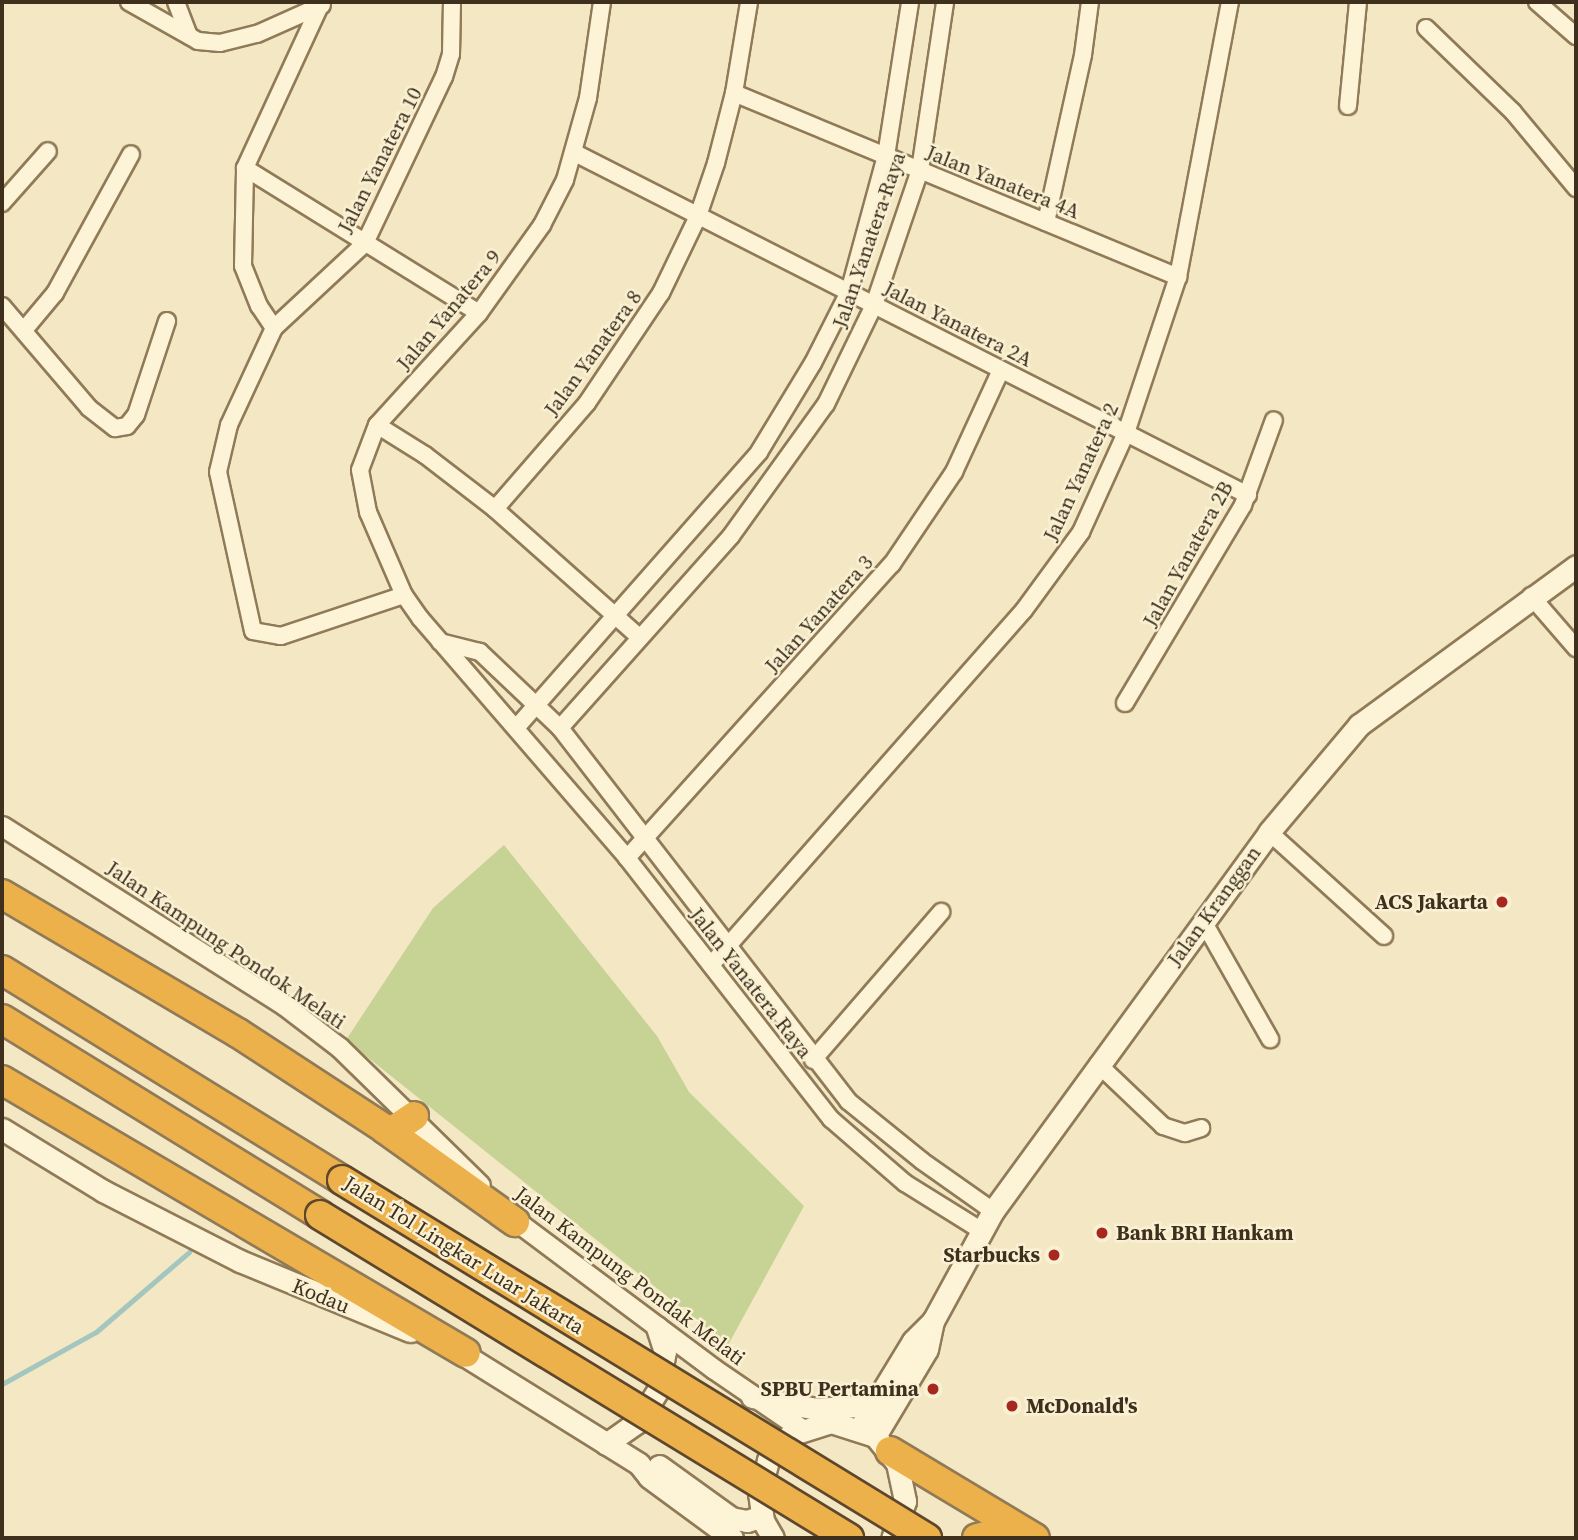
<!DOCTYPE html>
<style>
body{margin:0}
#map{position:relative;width:1578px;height:1540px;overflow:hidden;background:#f3e8c3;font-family:"Source Serif 4",serif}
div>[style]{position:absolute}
.green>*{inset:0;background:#c7d395}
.stream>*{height:5px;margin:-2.5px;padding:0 2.5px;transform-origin:2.5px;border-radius:2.5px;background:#a5c6bf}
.roads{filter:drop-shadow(2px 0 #907a57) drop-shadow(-2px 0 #907a57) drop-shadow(0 2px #907a57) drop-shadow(0 -2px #907a57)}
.minor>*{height:16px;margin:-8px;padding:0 8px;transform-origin:8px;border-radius:8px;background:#fdf4d8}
.tertiary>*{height:19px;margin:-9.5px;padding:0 9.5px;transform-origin:9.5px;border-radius:9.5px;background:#fdf4d8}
.secondary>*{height:21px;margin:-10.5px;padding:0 10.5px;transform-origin:10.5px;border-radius:10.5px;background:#fdf4d8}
.motorway>*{height:28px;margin:-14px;padding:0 14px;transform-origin:14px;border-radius:14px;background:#ecb14a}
.bridges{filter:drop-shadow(2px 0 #5e472c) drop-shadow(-2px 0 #5e472c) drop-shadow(0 2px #5e472c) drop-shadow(0 -2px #5e472c)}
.motorway-bridge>*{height:28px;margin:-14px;padding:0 14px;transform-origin:14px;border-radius:14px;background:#ecb14a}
.dots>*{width:19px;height:19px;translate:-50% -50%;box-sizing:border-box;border:4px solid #faf1d4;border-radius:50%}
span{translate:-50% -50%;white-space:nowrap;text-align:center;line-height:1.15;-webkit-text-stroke:5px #faf1d4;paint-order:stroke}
.street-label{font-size:21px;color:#3e301d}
.poi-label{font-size:21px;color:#3e301d;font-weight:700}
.right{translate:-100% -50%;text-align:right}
.left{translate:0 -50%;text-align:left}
.frame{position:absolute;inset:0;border:4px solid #3e301d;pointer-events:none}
</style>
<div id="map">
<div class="green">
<div style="clip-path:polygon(504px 845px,657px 1036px,689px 1092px,804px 1206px,728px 1345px,346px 1040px,433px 908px)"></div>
</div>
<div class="stream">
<div style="left:2px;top:1384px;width:107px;rotate:-29deg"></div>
<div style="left:96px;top:1332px;width:123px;rotate:-40.7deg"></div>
</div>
<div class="roads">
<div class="minor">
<div style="left:129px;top:2px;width:79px;rotate:29.5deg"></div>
<div style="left:198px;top:41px;width:22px;rotate:5deg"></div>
<div style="left:220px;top:43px;width:38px;rotate:-14deg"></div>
<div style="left:257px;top:34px;width:71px;rotate:-24deg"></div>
<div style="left:176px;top:2px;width:36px;rotate:69deg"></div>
<div style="left:602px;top:2px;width:97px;rotate:98.3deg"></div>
<div style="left:588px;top:98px;width:85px;rotate:105.7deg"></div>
<div style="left:565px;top:180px;width:51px;rotate:117.1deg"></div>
<div style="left:542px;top:225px;width:108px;rotate:125.6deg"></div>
<div style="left:479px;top:313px;width:151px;rotate:132.3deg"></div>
<div style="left:377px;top:425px;width:48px;rotate:110.7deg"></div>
<div style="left:360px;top:470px;width:43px;rotate:79.2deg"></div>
<div style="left:368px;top:512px;width:90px;rotate:66.6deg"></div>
<div style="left:404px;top:595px;width:29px;rotate:55deg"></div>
<div style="left:421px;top:619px;width:316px;rotate:49.2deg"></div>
<div style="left:627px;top:858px;width:331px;rotate:52deg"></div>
<div style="left:831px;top:1119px;width:98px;rotate:40.9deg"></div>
<div style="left:905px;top:1183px;width:91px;rotate:31.9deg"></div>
<div style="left:1537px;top:2px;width:52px;rotate:41.1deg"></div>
<div style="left:1426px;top:28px;width:121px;rotate:44deg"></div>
<div style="left:1513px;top:112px;width:99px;rotate:50.3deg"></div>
<div style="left:734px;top:93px;width:481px;rotate:22.5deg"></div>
<div style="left:1348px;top:106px;width:104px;rotate:-84.5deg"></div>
<div style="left:575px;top:153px;width:755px;rotate:26.94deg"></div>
<div style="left:245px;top:168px;width:275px;rotate:31.8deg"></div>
<div style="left:2px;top:203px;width:69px;rotate:-48.5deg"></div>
<div style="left:1046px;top:222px;width:171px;rotate:-77.5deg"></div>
<div style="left:1083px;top:55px;width:53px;rotate:-82.5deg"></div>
<div style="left:2px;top:306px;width:134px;rotate:49.5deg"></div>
<div style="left:89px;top:408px;width:33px;rotate:38deg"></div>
<div style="left:115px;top:428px;width:12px;rotate:-9deg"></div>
<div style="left:127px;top:426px;width:14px;rotate:-51deg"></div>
<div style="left:136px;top:415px;width:99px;rotate:-71.7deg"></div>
<div style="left:274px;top:328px;width:27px;rotate:-124deg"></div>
<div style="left:259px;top:306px;width:43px;rotate:-111.8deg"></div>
<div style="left:243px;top:266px;width:98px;rotate:-88.8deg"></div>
<div style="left:245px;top:168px;width:179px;rotate:-65.2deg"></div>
<div style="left:24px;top:330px;width:48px;rotate:-50deg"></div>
<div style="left:55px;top:293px;width:158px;rotate:-61.3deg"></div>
<div style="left:377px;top:425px;width:57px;rotate:32deg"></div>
<div style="left:425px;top:455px;width:88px;rotate:37.6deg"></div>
<div style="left:495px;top:509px;width:193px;rotate:41.6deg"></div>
<div style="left:495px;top:509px;width:140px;rotate:-49deg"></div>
<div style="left:587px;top:403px;width:133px;rotate:-56.1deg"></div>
<div style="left:661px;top:293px;width:85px;rotate:-64.3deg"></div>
<div style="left:698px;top:216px;width:56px;rotate:-71.2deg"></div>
<div style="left:716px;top:163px;width:72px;rotate:-75.6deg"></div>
<div style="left:734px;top:93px;width:92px;rotate:-80.6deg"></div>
<div style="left:404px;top:595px;width:130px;rotate:161.6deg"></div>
<div style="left:281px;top:636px;width:28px;rotate:-170deg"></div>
<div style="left:253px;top:631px;width:163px;rotate:-102.4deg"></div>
<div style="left:218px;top:472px;width:48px;rotate:-76.8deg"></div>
<div style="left:229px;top:425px;width:107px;rotate:-65.1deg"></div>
<div style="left:274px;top:328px;width:125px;rotate:-43deg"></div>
<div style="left:365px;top:243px;width:184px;rotate:-64.6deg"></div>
<div style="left:444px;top:77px;width:24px;rotate:-73deg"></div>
<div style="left:451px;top:54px;width:52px;rotate:-88.9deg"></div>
<div style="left:1531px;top:596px;width:69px;rotate:49.1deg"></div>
<div style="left:440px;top:642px;width:41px;rotate:14deg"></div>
<div style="left:480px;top:652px;width:110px;rotate:43.5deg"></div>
<div style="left:560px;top:728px;width:471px;rotate:52.3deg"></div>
<div style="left:848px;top:1101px;width:95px;rotate:39deg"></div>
<div style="left:922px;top:1161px;width:87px;rotate:35.2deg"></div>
<div style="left:1125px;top:703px;width:230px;rotate:-59.2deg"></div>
<div style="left:1243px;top:505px;width:90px;rotate:-70deg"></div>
<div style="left:516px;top:728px;width:368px;rotate:-48.6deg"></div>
<div style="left:759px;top:452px;width:104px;rotate:-58.8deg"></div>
<div style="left:813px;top:363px;width:80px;rotate:-63.1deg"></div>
<div style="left:849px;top:292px;width:141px;rotate:-74.8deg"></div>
<div style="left:886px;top:156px;width:156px;rotate:-81.1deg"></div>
<div style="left:560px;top:728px;width:257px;rotate:-48.3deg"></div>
<div style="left:731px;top:536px;width:163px;rotate:-54.3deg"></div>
<div style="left:826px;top:404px;width:110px;rotate:-64.1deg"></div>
<div style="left:874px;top:305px;width:143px;rotate:-71.2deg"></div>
<div style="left:920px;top:170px;width:170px;rotate:-81.5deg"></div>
<div style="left:1269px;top:832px;width:155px;rotate:42.1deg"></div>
<div style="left:627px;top:858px;width:396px;rotate:-48deg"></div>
<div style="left:892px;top:564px;width:111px;rotate:-56deg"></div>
<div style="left:954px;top:472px;width:112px;rotate:-65.3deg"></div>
<div style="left:1203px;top:921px;width:136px;rotate:60.4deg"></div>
<div style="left:711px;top:965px;width:473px;rotate:-48.6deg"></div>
<div style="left:1024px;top:610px;width:97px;rotate:-53.8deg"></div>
<div style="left:1081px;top:532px;width:109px;rotate:-65.6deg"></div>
<div style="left:1126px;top:433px;width:164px;rotate:-71.6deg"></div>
<div style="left:1178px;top:277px;width:280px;rotate:-79.3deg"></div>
<div style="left:813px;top:1060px;width:196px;rotate:-49.1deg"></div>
<div style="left:1098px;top:1064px;width:90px;rotate:43.6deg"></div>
<div style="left:1163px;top:1126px;width:23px;rotate:18deg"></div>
<div style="left:1185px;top:1133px;width:17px;rotate:-17deg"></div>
</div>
<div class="tertiary">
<div style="left:2px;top:826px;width:334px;rotate:32.4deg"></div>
<div style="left:284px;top:1005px;width:69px;rotate:37.4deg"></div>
<div style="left:339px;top:1047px;width:197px;rotate:44.4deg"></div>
<div style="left:508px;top:1215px;width:257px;rotate:36.8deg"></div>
<div style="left:714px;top:1369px;width:107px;rotate:34.3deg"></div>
</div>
<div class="secondary">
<div style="left:2px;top:1129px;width:119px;rotate:31.5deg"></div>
<div style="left:103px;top:1191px;width:154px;rotate:27.1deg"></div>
<div style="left:240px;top:1261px;width:184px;rotate:22.4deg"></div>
<div style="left:453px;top:1348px;width:219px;rotate:31.9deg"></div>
<div style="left:639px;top:1464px;width:16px;rotate:52deg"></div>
<div style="left:649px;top:1477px;width:103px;rotate:36.3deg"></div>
<div style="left:752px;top:1397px;width:66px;rotate:10.5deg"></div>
<div style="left:817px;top:1409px;width:40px;rotate:-4.3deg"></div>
<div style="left:857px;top:1406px;width:23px;rotate:-20deg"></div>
<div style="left:860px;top:1428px;width:102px;rotate:-58.7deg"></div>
<div style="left:913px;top:1341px;width:28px;rotate:-45deg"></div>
<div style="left:875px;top:1436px;width:101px;rotate:-59.1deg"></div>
<div style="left:927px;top:1349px;width:29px;rotate:-78deg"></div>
<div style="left:933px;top:1321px;width:125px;rotate:-61.4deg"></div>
<div style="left:993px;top:1211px;width:469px;rotate:-53.9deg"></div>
<div style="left:1269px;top:832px;width:140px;rotate:-49.9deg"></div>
<div style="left:1359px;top:725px;width:269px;rotate:-36.2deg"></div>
<div style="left:606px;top:1444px;width:39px;rotate:-35deg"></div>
<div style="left:638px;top:1422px;width:38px;rotate:-58deg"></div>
<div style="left:658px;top:1390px;width:39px;rotate:-80deg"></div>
<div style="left:665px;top:1352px;width:26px;rotate:-108deg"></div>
<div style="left:659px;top:1466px;width:89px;rotate:35.8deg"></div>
<div style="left:731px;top:1518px;width:16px;rotate:11deg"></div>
<div style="left:747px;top:1521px;width:16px;rotate:-18deg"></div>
<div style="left:773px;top:1538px;width:20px;rotate:-120deg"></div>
<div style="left:763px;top:1521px;width:27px;rotate:-98deg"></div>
<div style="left:759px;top:1494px;width:35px;rotate:-75deg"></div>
<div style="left:768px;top:1460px;width:33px;rotate:-49deg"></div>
<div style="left:790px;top:1435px;width:43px;rotate:-17.6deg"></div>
<div style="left:831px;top:1422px;width:46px;rotate:17.7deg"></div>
<div style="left:875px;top:1436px;width:35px;rotate:51deg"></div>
<div style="left:897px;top:1463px;width:39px;rotate:78deg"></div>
<div style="left:905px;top:1501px;width:39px;rotate:109deg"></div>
</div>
<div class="motorway">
<div style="left:2px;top:894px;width:274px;rotate:30.5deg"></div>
<div style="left:238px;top:1033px;width:176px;rotate:33.1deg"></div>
<div style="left:385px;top:1129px;width:10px"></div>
<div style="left:395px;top:1129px;width:23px;rotate:-34deg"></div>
<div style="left:2px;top:970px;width:400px;rotate:31.7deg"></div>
<div style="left:2px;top:1019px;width:374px;rotate:31.6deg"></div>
<div style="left:2px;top:1080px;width:538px;rotate:30.47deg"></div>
<div style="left:385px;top:1129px;width:160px;rotate:35.6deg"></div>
<div style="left:890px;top:1451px;width:169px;rotate:31deg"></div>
<div style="left:977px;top:1538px;width:25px;rotate:-14deg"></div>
<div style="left:1001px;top:1532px;width:24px;rotate:7deg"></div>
</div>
</div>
<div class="bridges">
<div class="motorway-bridge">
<div style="left:342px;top:1180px;width:686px;rotate:31.47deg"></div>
<div style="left:320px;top:1215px;width:620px;rotate:31.41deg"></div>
</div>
</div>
<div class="dots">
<div style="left:1502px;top:902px;background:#a7281f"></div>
<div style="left:1102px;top:1233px;background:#a7281f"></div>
<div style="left:1054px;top:1255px;background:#a7281f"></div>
<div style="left:933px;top:1389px;background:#a7281f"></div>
<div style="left:1012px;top:1406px;background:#a7281f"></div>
</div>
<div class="street-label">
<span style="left:380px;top:160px;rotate:-63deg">Jalan Yanatera 10</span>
<span style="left:1003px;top:182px;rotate:22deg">Jalan Yanatera 4A</span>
<span style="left:869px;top:240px;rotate:-71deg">Jalan Yanatera Raya</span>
<span style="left:449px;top:310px;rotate:-50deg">Jalan Yanatera 9</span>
<span style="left:958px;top:324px;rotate:27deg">Jalan Yanatera 2A</span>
<span style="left:593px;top:353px;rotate:-54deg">Jalan Yanatera 8</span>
<span style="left:1081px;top:472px;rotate:-65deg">Jalan Yanatera 2</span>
<span style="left:1188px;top:554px;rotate:-61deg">Jalan Yanatera 2B</span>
<span style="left:819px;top:614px;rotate:-48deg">Jalan Yanatera 3</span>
<span style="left:1214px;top:906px;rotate:-54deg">Jalan Kranggan</span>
<span style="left:226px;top:945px;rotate:34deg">Jalan Kampung Pondok Melati</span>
<span style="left:751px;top:983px;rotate:52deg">Jalan Yanatera Raya</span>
<span style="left:464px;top:1255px;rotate:32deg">Jalan Tol Lingkar Luar Jakarta</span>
<span style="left:630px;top:1276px;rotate:37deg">Jalan Kampung Pondak Melati</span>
<span style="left:321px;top:1296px;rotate:22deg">Kodau</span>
</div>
<div class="poi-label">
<span class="right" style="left:1488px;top:902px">ACS Jakarta</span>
<span class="left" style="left:1116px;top:1233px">Bank BRI Hankam</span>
<span class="right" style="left:1040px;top:1255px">Starbucks</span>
<span class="right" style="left:919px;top:1389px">SPBU Pertamina</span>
<span class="left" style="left:1026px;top:1406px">McDonald's</span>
</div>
<div class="frame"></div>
</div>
